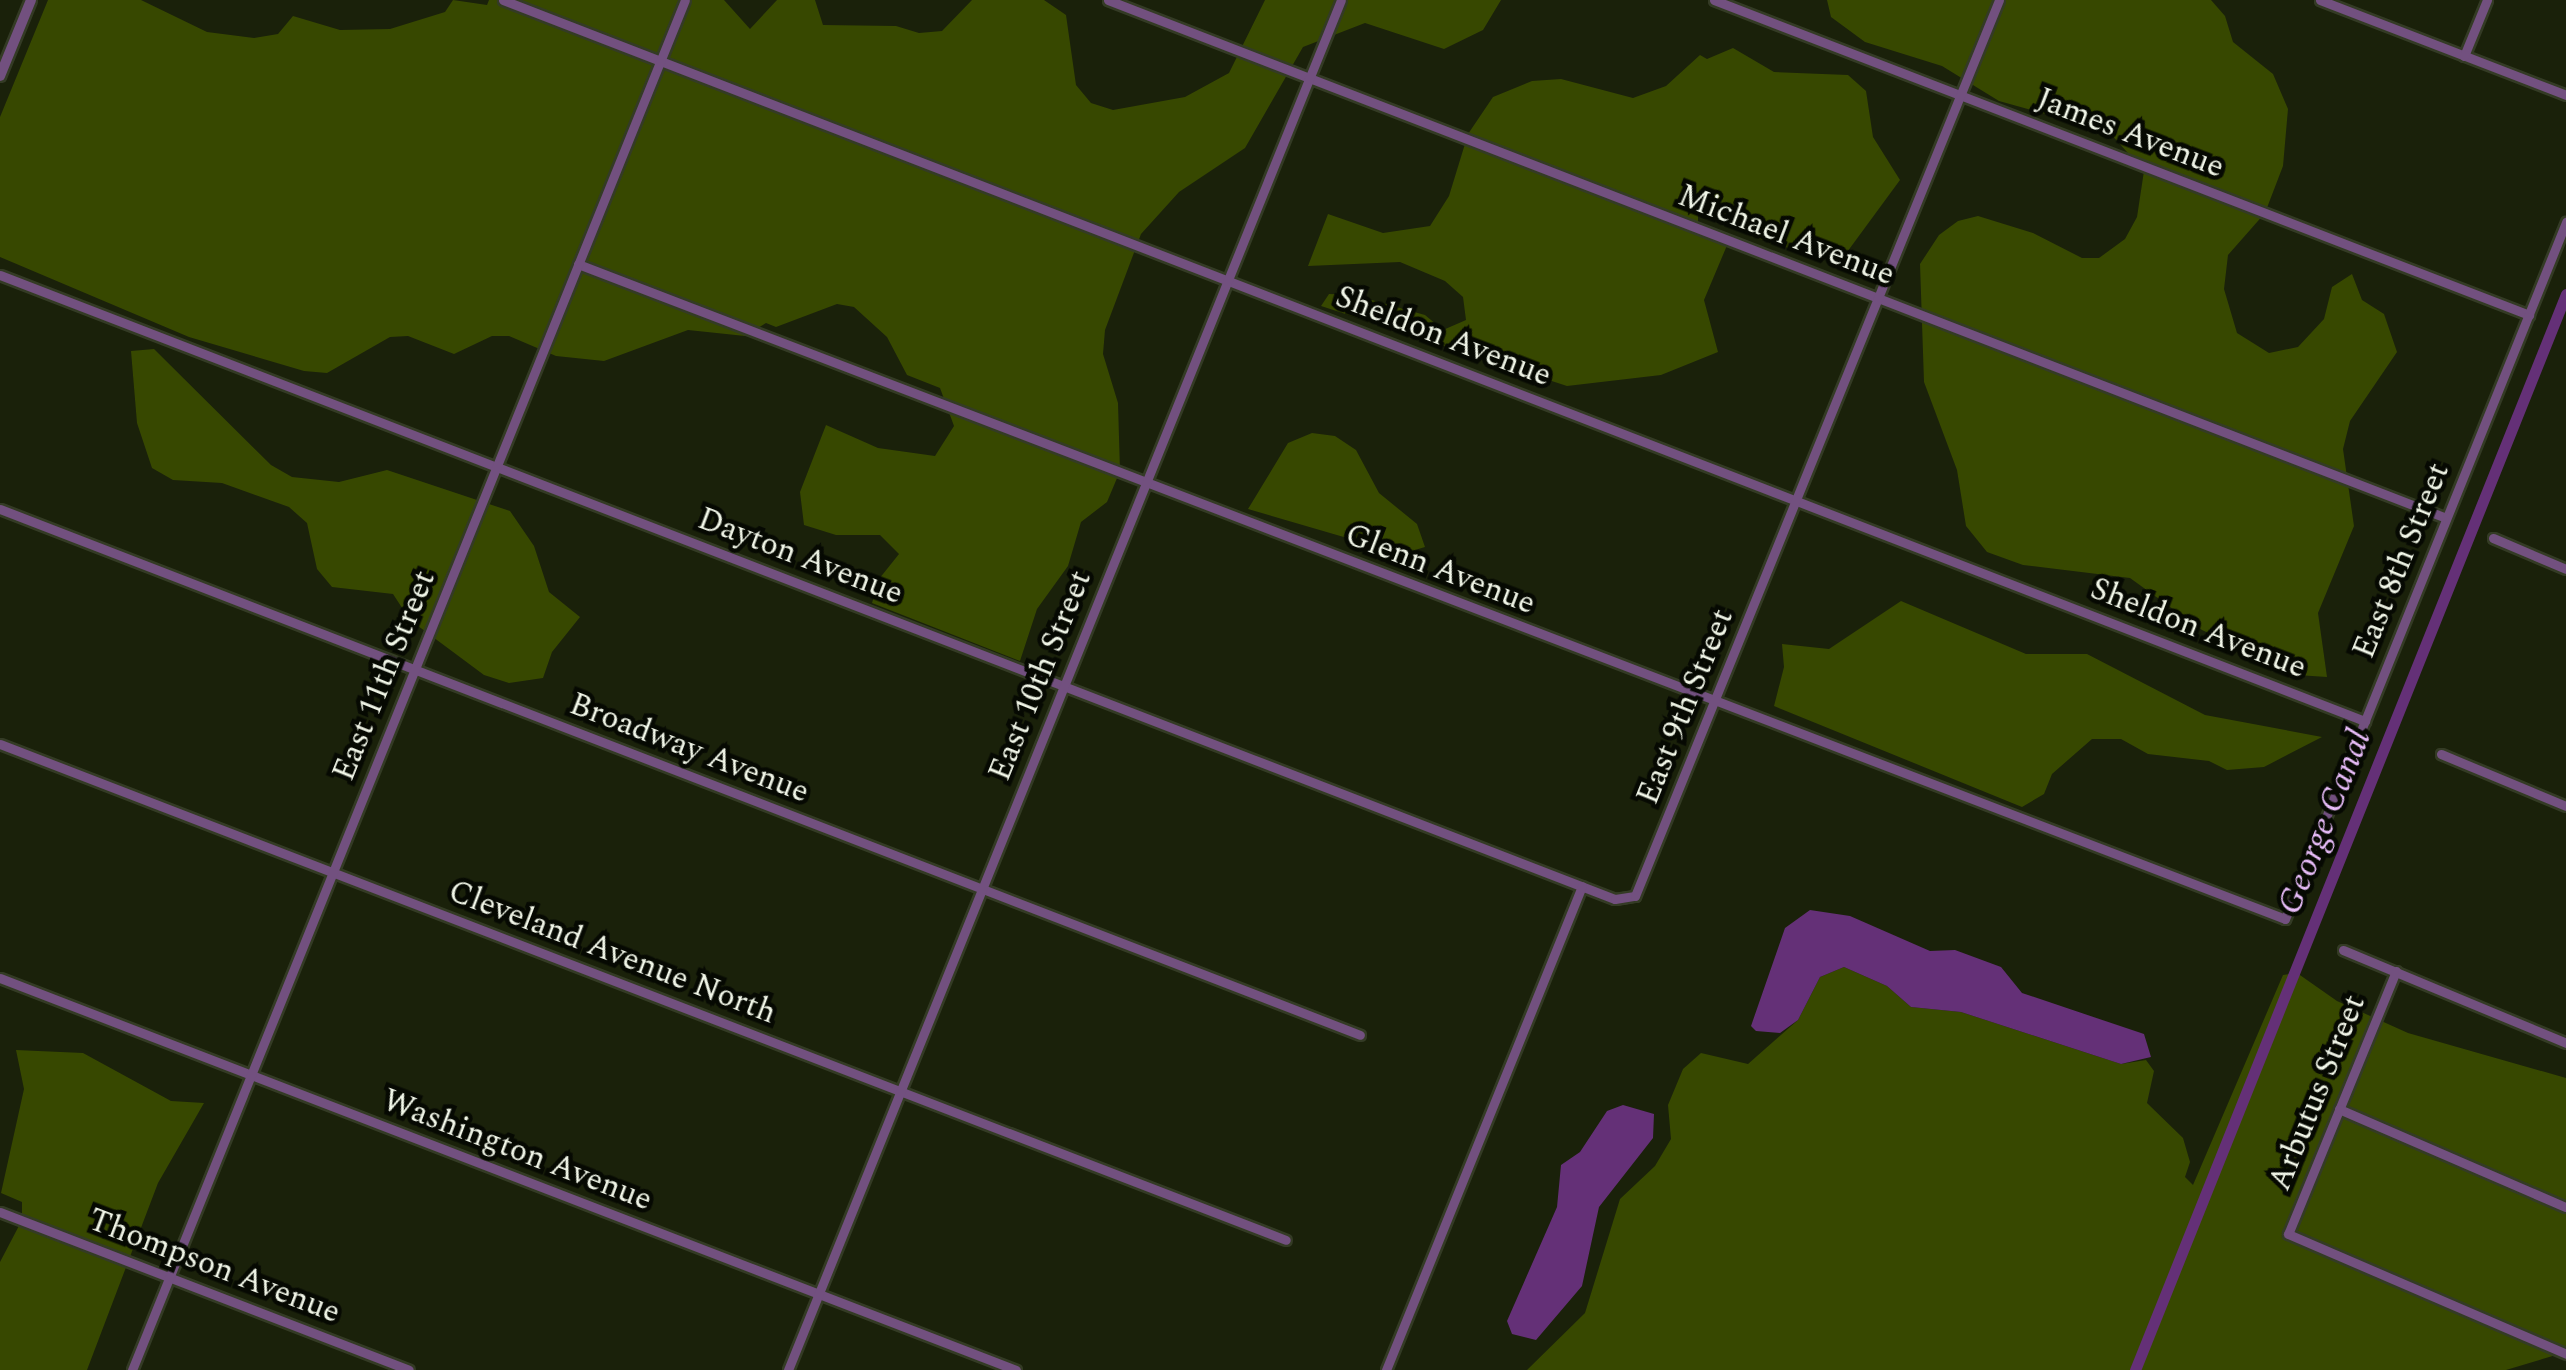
<!DOCTYPE html>
<style>
body{margin:0}
#map{position:relative;width:2566px;height:1370px;overflow:hidden;background:#1a210a;font-family:Spectral,serif}
div>[style]{position:absolute}
.green>*{inset:0;background:#374800}
.water>*{inset:0;background:#643077}
.canal>*{height:11px;margin:-5.5px;padding:0 5.5px;transform-origin:5.5px;border-radius:5.5px;background:#643077}
.roads{filter:drop-shadow(2px 0 #343b25) drop-shadow(-2px 0 #343b25) drop-shadow(0 2px #343b25) drop-shadow(0 -2px #343b25)}
.minor>*{height:9px;margin:-4.5px;padding:0 4.5px;transform-origin:4.5px;border-radius:4.5px;background:#72507f}
.tertiary>*{height:10px;margin:-5px;padding:0 5px;transform-origin:5px;border-radius:5px;background:#72507f}
span{translate:-50% -50%;white-space:nowrap;text-align:center;line-height:1.15;-webkit-text-stroke:9px #060902;paint-order:stroke}
.street-label{font-size:32px;color:#f1f6e8}
.water-label{font-size:35px;color:#e7bcf8;font-style:italic}
</style>
<div id="map">
<div class="green">
<div style="clip-path:polygon(48px 0,141px 0,207px 32px,254px 38px,278px 34px,293px 16px,340px 30px,390px 29px,445px 12px,453px 0,487px 5px,489px 0,724px 0,750px 29px,777px 0,815px 0,823px 25px,896px 26px,919px 33px,942px 31px,972px 0,1044px 0,1066px 15px,1076px 85px,1091px 103px,1113px 110px,1185px 97px,1229px 73px,1265px 0,1501px 0,1483px 30px,1444px 49px,1365px 23px,1303px 47px,1245px 148px,1179px 192px,1141px 234px,1105px 330px,1103px 354px,1118px 403px,1120px 471px,1107px 502px,1081px 522px,1068px 566px,1037px 609px,1020px 661px,872px 603px,879px 579px,899px 554px,880px 535px,836px 535px,804px 525px,800px 492px,826px 425px,878px 448px,935px 456px,954px 426px,940px 388px,907px 375px,887px 337px,854px 307px,837px 304px,776px 327px,766px 323px,745px 336px,688px 330px,604px 361px,556px 356px,509px 336px,492px 336px,454px 354px,408px 336px,390px 337px,327px 373px,304px 371px,189px 337px,0 257px,0 117px)"></div>
<div style="clip-path:polygon(1827px 0,2211px 0,2225px 16px,2233px 42px,2273px 74px,2288px 109px,2283px 166px,2265px 213px,2228px 255px,2224px 289px,2237px 333px,2269px 353px,2298px 347px,2324px 319px,2332px 287px,2352px 274px,2362px 300px,2384px 314px,2397px 352px,2350px 421px,2343px 449px,2354px 526px,2318px 613px,2327px 677px,2297px 675px,2202px 630px,2130px 578px,2023px 565px,1987px 552px,1966px 526px,1957px 470px,1924px 382px,1920px 264px,1939px 235px,1958px 221px,1978px 216px,2033px 233px,2082px 258px,2099px 258px,2125px 239px,2137px 217px,2144px 171px,2109px 132px,1999px 101px,1942px 66px,1865px 42px,1831px 17px)"></div>
<div style="clip-path:polygon(1733px 48px,1774px 72px,1848px 75px,1866px 91px,1873px 137px,1900px 180px,1842px 259px,1775px 245px,1698px 213px,1698px 232px,1728px 243px,1704px 300px,1718px 352px,1661px 375px,1567px 386px,1321px 306px,1329px 294px,1354px 295px,1425px 315px,1443px 330px,1466px 320px,1463px 297px,1445px 281px,1400px 262px,1308px 266px,1328px 214px,1383px 233px,1430px 226px,1449px 196px,1468px 134px,1493px 97px,1532px 81px,1561px 79px,1633px 98px,1666px 86px,1700px 55px,1707px 59px)"></div>
<div style="clip-path:polygon(154px 349px,271px 465px,292px 477px,339px 482px,387px 470px,510px 511px,534px 546px,549px 592px,580px 617px,552px 652px,543px 678px,509px 683px,484px 675px,410px 620px,393px 594px,332px 587px,317px 569px,307px 523px,289px 507px,222px 483px,173px 480px,152px 468px,137px 423px,131px 351px)"></div>
<div style="clip-path:polygon(1312px 433px,1335px 436px,1356px 450px,1379px 493px,1417px 524px,1425px 547px,1402px 554px,1248px 509px,1288px 443px)"></div>
<div style="clip-path:polygon(1901px 601px,2026px 654px,2087px 654px,2205px 715px,2322px 737px,2264px 767px,2227px 770px,2209px 761px,2148px 754px,2121px 739px,2092px 739px,2052px 774px,2044px 794px,2022px 807px,1774px 706px,1784px 667px,1782px 644px,1829px 649px)"></div>
<div style="clip-path:polygon(1844px 967px,1887px 986px,1911px 1007px,1961px 1012px,2121px 1064px,2146px 1060px,2154px 1071px,2147px 1103px,2183px 1138px,2190px 1162px,2185px 1177px,2193px 1185px,2283px 975px,2297px 973px,2337px 1001px,2408px 1033px,2566px 1078px,2566px 1352px,2506px 1370px,1527px 1370px,1585px 1313px,1620px 1199px,1655px 1166px,1671px 1139px,1668px 1105px,1683px 1069px,1701px 1053px,1748px 1064px,1798px 1020px,1820px 977px)"></div>
<div style="clip-path:polygon(16px 1050px,83px 1053px,171px 1101px,204px 1103px,158px 1183px,87px 1370px,0 1370px,0 1262px,22px 1220px,22px 1202px,1px 1193px,24px 1089px)"></div>
</div>
<div class="water">
<div style="clip-path:polygon(1810px 910px,1850px 916px,1930px 951px,1955px 950px,2001px 967px,2022px 993px,2144px 1034px,2151px 1057px,2121px 1064px,1961px 1012px,1911px 1007px,1887px 986px,1844px 967px,1820px 977px,1798px 1020px,1780px 1033px,1756px 1031px,1751px 1026px,1785px 928px)"></div>
<div style="clip-path:polygon(1623px 1105px,1654px 1114px,1653px 1138px,1599px 1207px,1582px 1286px,1536px 1340px,1512px 1334px,1507px 1321px,1557px 1207px,1561px 1165px,1580px 1152px,1607px 1111px)"></div>
</div>
<div class="canal">
<div style="left:2135px;top:1370px;width:1159px;rotate:-68.17deg"></div>
</div>
<div class="roads">
<div class="minor">
<div style="left:503px;top:0;width:1997px;rotate:21.17deg"></div>
<div style="left:1108px;top:0;width:1435px;rotate:21.16deg"></div>
<div style="left:1714px;top:0;width:874px;rotate:21.13deg"></div>
<div style="left:2320px;top:0;width:264px;rotate:21.1deg"></div>
<div style="left:2464px;top:56px;width:61px;rotate:-67.7deg"></div>
<div style="left:578px;top:264px;width:1828px;rotate:20.99deg"></div>
<div style="left:2285px;top:919px;width:752px;rotate:-68.04deg"></div>
<div style="left:0;top:275px;width:1731px;rotate:21.13deg"></div>
<div style="left:1615px;top:899px;width:20px;rotate:-9deg"></div>
<div style="left:1635px;top:896px;width:967px;rotate:-67.89deg"></div>
<div style="left:0;top:509px;width:1458px;rotate:21.14deg"></div>
<div style="left:2493px;top:538px;width:79px;rotate:23deg"></div>
<div style="left:0;top:744px;width:1378px;rotate:21.09deg"></div>
<div style="left:2441px;top:754px;width:135px;rotate:22.6deg"></div>
<div style="left:2343px;top:950px;width:242px;rotate:22.6deg"></div>
<div style="left:2396px;top:971px;width:284px;rotate:112.3deg"></div>
<div style="left:2288px;top:1234px;width:303px;rotate:23.3deg"></div>
<div style="left:0;top:978px;width:1089px;rotate:21.1deg"></div>
<div style="left:2339px;top:1109px;width:247px;rotate:23.4deg"></div>
<div style="left:0;top:1212px;width:438px;rotate:21.1deg"></div>
<div style="left:132px;top:1370px;width:1477px;rotate:-68.02deg"></div>
<div style="left:788px;top:1370px;width:1477px;rotate:-68.02deg"></div>
<div style="left:1386px;top:1370px;width:522px;rotate:-67.95deg"></div>
</div>
<div class="tertiary">
<div style="left:0;top:76px;width:82px;rotate:-67.8deg"></div>
</div>
</div>
<div class="street-label">
<span style="left:2130px;top:134px;rotate:21deg">James Avenue</span>
<span style="left:1786px;top:236px;rotate:21deg">Michael Avenue</span>
<span style="left:1443px;top:337px;rotate:21deg">Sheldon Avenue</span>
<span style="left:800px;top:557px;rotate:21deg">Dayton Avenue</span>
<span style="left:2402px;top:561px;rotate:-68deg">East 8th Street</span>
<span style="left:1440px;top:570px;rotate:21deg">Glenn Avenue</span>
<span style="left:2198px;top:629px;rotate:21deg">Sheldon Avenue</span>
<span style="left:385px;top:676px;rotate:-68deg">East 11th Street</span>
<span style="left:1041px;top:676px;rotate:-68deg">East 10th Street</span>
<span style="left:1686px;top:707px;rotate:-68deg">East 9th Street</span>
<span style="left:689px;top:749px;rotate:21deg">Broadway Avenue</span>
<span style="left:612px;top:953px;rotate:21deg">Cleveland Avenue North</span>
<span style="left:2318px;top:1093px;rotate:-68deg">Arbutus Street</span>
<span style="left:517px;top:1151px;rotate:21deg">Washington Avenue</span>
<span style="left:214px;top:1267px;rotate:21deg">Thompson Avenue</span>
</div>
<div class="water-label">
<span style="left:2325px;top:822px;rotate:-68deg">George Canal</span>
</div>
</div>
